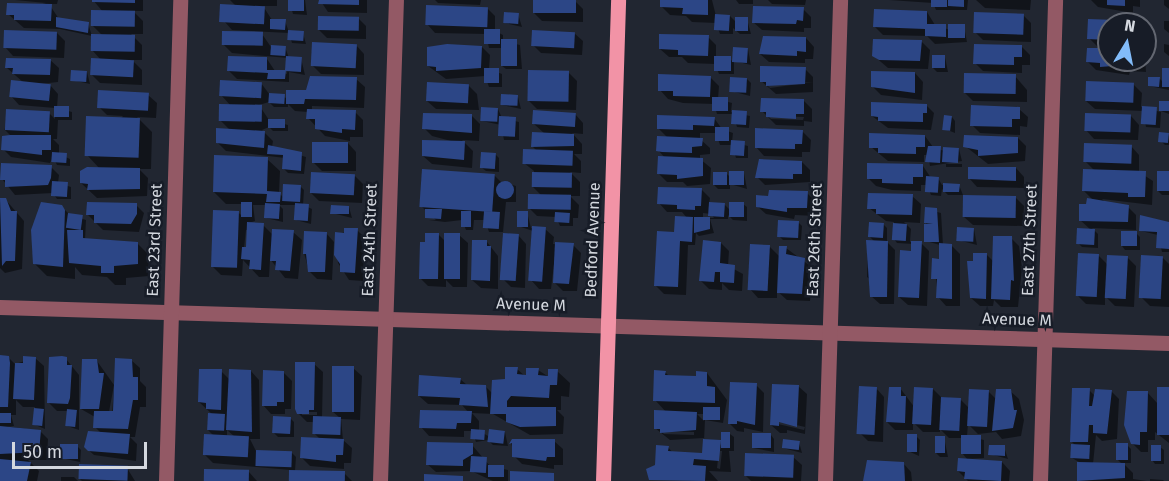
<!DOCTYPE html>
<style>
body{margin:0}
#map{position:relative;width:1169px;height:481px;overflow:hidden;background:#212631;font-family:"Fira Sans",sans-serif}
div>[style]{position:absolute}
.shadow>*{inset:0;background:#0007;transform-origin:0 0}
.building>*{inset:0;background:#2c4686;transform-origin:0 0}
.round{border-radius:50%}
.minor>*{height:15px;margin:-7.5px;padding:0 7.5px;transform-origin:7.5px;border-radius:7.5px;background:#935965}
.major>*{height:15px;margin:-7.5px;padding:0 7.5px;transform-origin:7.5px;border-radius:7.5px;background:#f293a6}
span{translate:-50% -50%;white-space:nowrap;text-align:center;line-height:1.15;-webkit-text-stroke:5px #171c27;paint-order:stroke}
.street-label{font-size:16px;color:#d4d8df}
.north{position:absolute;left:1097px;top:12px;width:60px;height:60px;box-sizing:border-box;background:#171c27;border:2px solid #636771;border-radius:50%;rotate:10deg;font-size:16px;font-weight:700;line-height:24px;text-align:center;color:#d4d8df}
.north::after{content:'';display:block;margin:auto;width:21px;height:27px;background:#82bcfa;clip-path:polygon(50% 0,100% 100%,50% 72%,0 100%)}
.scale{position:absolute;left:12px;top:442px;width:135px;height:27px;box-sizing:border-box;border:3px solid #d4d8df;border-top:0;padding-left:8px;font-size:18px;line-height:21px;white-space:nowrap;color:#d4d8df;-webkit-text-stroke:4px #171c27;paint-order:stroke}
</style>
<div id="map">
<div class="shadow">
<div style="clip-path:polygon(15px 0,58px 0,57px 4px,49px 4px,59px 19px,88px 23px,92px 36px,60px 29px,24px 28px,8px 14px,46px 3px)"></div>
<div style="clip-path:polygon(93px 0,143px 0,143px 11px,133px 11px,143px 21px,143px 34px,131px 34px,142px 45px,142px 60px,132px 60px,142px 70px,142px 85px,100px 83px,92px 75px,101px 60px,92px 50px,103px 36px,92px 25px,103px 12px)"></div>
<div style="clip-path:polygon(230px 0,277px 0,277px 6px,263px 6px,272px 20px,285px 21px,289px 32px,303px 33px,306px 44px,292px 43px,289px 33px,232px 30px,224px 21px,236px 6px)"></div>
<div style="clip-path:polygon(289px 0,305px 0,307px 15px,293px 14px)"></div>
<div style="clip-path:polygon(320px 0,367px 0,367px 13px,328px 12px)"></div>
<div style="clip-path:polygon(435px 0,481px 0,480px 5px,438px 3px)"></div>
<div style="clip-path:polygon(534px 0,575px 1px,583px 9px,583px 22px,542px 21px,534px 13px)"></div>
<div style="clip-path:polygon(662px 0,712px 0,716px 16px,730px 16px,736px 22px,747px 19px,751px 34px,740px 34px,733px 28px,733px 34px,720px 34px,716px 23px,692px 22px,686px 16px,670px 15px,662px 7px)"></div>
<div style="clip-path:polygon(736px 0,753px 0,753px 4px,739px 4px)"></div>
<div style="clip-path:polygon(768px 0,806px 0,805px 5px,772px 4px)"></div>
<div style="clip-path:polygon(889px 0,968px 0,967px 10px,936px 10px,933px 3px)"></div>
<div style="clip-path:polygon(976px 0,1031px 0,1030px 10px,985px 8px)"></div>
<div style="clip-path:polygon(1091px 0,1140px 0,1140px 7px,1133px 6px,1133px 13px,1098px 7px)"></div>
<div style="clip-path:polygon(1164px 0,1169px 0,1169px 9px,1164px 5px)"></div>
<div style="clip-path:polygon(487px 8px,495px 16px,495px 31px,503px 35px,503px 41px,520px 45px,522px 69px,506px 69px,502px 66px,502px 48px,489px 48px,486px 34px,435px 33px,427px 24px)"></div>
<div style="clip-path:polygon(803px 9px,811px 17px,811px 28px,804px 28px,804px 32px,762px 30px,753px 22px)"></div>
<div style="clip-path:polygon(927px 12px,935px 25px,950px 30px,964px 26px,967px 42px,935px 44px,927px 36px,883px 35px,875px 27px)"></div>
<div style="clip-path:polygon(518px 14px,522px 27px,505px 23px)"></div>
<div style="clip-path:polygon(1023px 15px,1031px 23px,1031px 42px,983px 40px,975px 32px)"></div>
<div style="clip-path:polygon(358px 18px,366px 26px,366px 39px,327px 38px,319px 30px)"></div>
<div style="clip-path:polygon(1089px 21px,1143px 22px,1109px 24px,1109px 60px,1145px 57px,1146px 72px,1130px 71px,1129px 75px,1096px 70px,1088px 62px,1100px 49px,1089px 38px)"></div>
<div style="clip-path:polygon(1164px 21px,1169px 21px,1169px 33px,1164px 29px)"></div>
<div style="clip-path:polygon(1145px 24px,1151px 30px,1151px 48px,1145px 48px)"></div>
<div style="clip-path:polygon(57px 33px,65px 41px,64px 58px,13px 56px,5px 47px)"></div>
<div style="clip-path:polygon(574px 33px,583px 41px,582px 55px,541px 53px,533px 45px)"></div>
<div style="clip-path:polygon(262px 34px,271px 47px,285px 47px,289px 58px,301px 58px,305px 75px,289px 72px,289px 82px,237px 79px,229px 71px,267px 59px,275px 71px,287px 74px,288px 58px,232px 53px,223px 44px)"></div>
<div style="clip-path:polygon(661px 35px,708px 37px,716px 45px,716px 57px,734px 61px,735px 49px,748px 49px,751px 65px,734px 61px,734px 74px,719px 74px,715px 64px,688px 63px,682px 57px,669px 57px,660px 49px)"></div>
<div style="clip-path:polygon(806px 38px,814px 47px,813px 59px,805px 59px,805px 63px,769px 62px,760px 54px)"></div>
<div style="clip-path:polygon(922px 42px,930px 50px,928px 69px,888px 68px,874px 56px)"></div>
<div style="clip-path:polygon(1164px 44px,1169px 45px,1169px 56px,1164px 52px)"></div>
<div style="clip-path:polygon(356px 45px,364px 54px,364px 75px,321px 74px,313px 66px)"></div>
<div style="clip-path:polygon(482px 47px,490px 55px,489px 69px,502px 74px,502px 87px,489px 87px,485px 76px,446px 79px,428px 66px)"></div>
<div style="clip-path:polygon(1022px 47px,1030px 55px,1030px 65px,1022px 65px,1022px 73px,983px 71px,975px 63px)"></div>
<div style="clip-path:polygon(945px 57px,948px 72px,937px 72px,933px 68px)"></div>
<div style="clip-path:polygon(49px 59px,59px 68px,58px 82px,40px 84px,50px 85px,58px 94px,57px 108px,72px 112px,72px 120px,58px 120px,57px 139px,53px 139px,59px 145px,59px 154px,70px 159px,70px 166px,57px 165px,53px 157px,50px 163px,11px 157px,3px 149px,12px 137px,4px 129px,49px 113px,55px 119px,55px 108px,19px 105px,11px 96px,24px 83px,7px 68px)"></div>
<div style="clip-path:polygon(evenodd,805px 69px,813px 77px,813px 92px,776px 94px,761px 81px,805px 69px,813px 82px,770px 88px,767px 85px,813px 82px)"></div>
<div style="clip-path:polygon(1169px 70px,1169px 90px,1149px 86px,1159px 78px,1163px 82px)"></div>
<div style="clip-path:polygon(87px 72px,90px 84px,72px 80px)"></div>
<div style="clip-path:polygon(569px 73px,577px 81px,576px 110px,537px 109px,528px 100px)"></div>
<div style="clip-path:polygon(915px 73px,923px 82px,922px 100px,881px 95px,873px 87px)"></div>
<div style="clip-path:polygon(1015px 76px,1027px 90px,1027px 102px,973px 101px,965px 93px)"></div>
<div style="clip-path:polygon(710px 77px,719px 86px,718px 99px,732px 103px,731px 112px,750px 116px,749px 128px,737px 127px,733px 114px,717px 114px,714px 104px,683px 103px,668px 99px,660px 90px)"></div>
<div style="clip-path:polygon(356px 79px,365px 87px,364px 108px,312px 106px,312px 110px,355px 112px,363px 120px,363px 137px,350px 137px,350px 141px,325px 136px,308px 118px,308px 112px,295px 111px,288px 104px,288px 107px,274px 107px,269px 102px,259px 105px,269px 120px,288px 125px,288px 131px,273px 131px,269px 127px,262px 130px,273px 141px,272px 147px,306px 157px,304px 174px,288px 173px,284px 169px,285px 158px,226px 151px,217px 142px,230px 130px,220px 120px,231px 106px,221px 95px,261px 83px,270px 95px,287px 98px)"></div>
<div style="clip-path:polygon(747px 79px,751px 83px,750px 96px,731px 91px)"></div>
<div style="clip-path:polygon(1133px 84px,1142px 93px,1141px 107px,1161px 112px,1160px 128px,1146px 127px,1143px 111px,1095px 109px,1086px 101px)"></div>
<div style="clip-path:polygon(468px 85px,477px 94px,479px 110px,436px 109px,427px 101px)"></div>
<div style="clip-path:polygon(148px 95px,157px 103px,156px 118px,137px 117px,152px 132px,151px 169px,139px 169px,148px 178px,147px 196px,97px 198px,81px 183px,100px 169px,87px 155px,123px 116px,107px 115px,99px 107px)"></div>
<div style="clip-path:polygon(518px 97px,521px 109px,502px 105px)"></div>
<div style="clip-path:polygon(evenodd,804px 101px,812px 109px,812px 122px,804px 121px,804px 126px,776px 125px,762px 111px,804px 101px,768px 116px,804px 117px,803px 120px,771px 119px,768px 116px)"></div>
<div style="clip-path:polygon(1161px 103px,1169px 103px,1169px 114px,1161px 111px)"></div>
<div style="clip-path:polygon(926px 105px,934px 113px,931px 130px,888px 128px,872px 116px)"></div>
<div style="clip-path:polygon(498px 109px,502px 118px,519px 122px,519px 140px,504px 140px,501px 125px,482px 121px)"></div>
<div style="clip-path:polygon(1019px 109px,1028px 117px,1027px 127px,1020px 126px,1020px 135px,980px 133px,972px 125px)"></div>
<div style="clip-path:polygon(575px 114px,583px 123px,583px 134px,572px 133px,582px 144px,582px 154px,574px 154px,581px 161px,581px 173px,570px 172px,580px 182px,580px 196px,570px 196px,579px 205px,578px 218px,573px 218px,573px 226px,560px 226px,556px 217px,537px 216px,529px 208px,542px 196px,533px 187px,534px 171px,524px 163px,537px 151px,533px 147px,545px 134px,534px 124px)"></div>
<div style="clip-path:polygon(472px 116px,480px 124px,479px 141px,462px 140px,473px 151px,472px 168px,432px 164px,423px 156px,451px 141px,432px 136px,424px 128px)"></div>
<div style="clip-path:polygon(1131px 116px,1139px 125px,1138px 140px,1094px 139px,1086px 130px)"></div>
<div style="clip-path:polygon(952px 117px,955px 121px,955px 133px,945px 129px)"></div>
<div style="clip-path:polygon(714px 118px,722px 129px,733px 133px,732px 142px,748px 146px,748px 158px,736px 158px,732px 145px,720px 145px,716px 133px,700px 133px,700px 139px,710px 148px,710px 154px,700px 155px,700px 159px,711px 168px,710px 184px,687px 186px,683px 182px,667px 182px,659px 174px,665px 158px,658px 150px,668px 138px,658px 128px)"></div>
<div style="clip-path:polygon(802px 131px,811px 140px,810px 152px,802px 152px,802px 157px,764px 156px,756px 147px)"></div>
<div style="clip-path:polygon(1169px 134px,1169px 145px,1165px 145px,1161px 141px)"></div>
<div style="clip-path:polygon(925px 136px,933px 147px,944px 151px,959px 149px,962px 161px,930px 166px,928px 155px,924px 155px,924px 162px,888px 161px,871px 147px)"></div>
<div style="clip-path:polygon(1018px 138px,1026px 146px,1025px 161px,988px 164px,965px 146px)"></div>
<div style="clip-path:polygon(348px 143px,356px 152px,356px 171px,322px 171px,314px 163px)"></div>
<div style="clip-path:polygon(1131px 146px,1139px 155px,1139px 172px,1153px 181px,1152px 205px,1102px 199px,1109px 206px,1128px 207px,1136px 215px,1136px 230px,1092px 228px,1098px 234px,1098px 248px,1082px 247px,1078px 243px,1091px 230px,1080px 220px,1093px 200px,1084px 191px,1095px 171px,1085px 161px)"></div>
<div style="clip-path:polygon(495px 154px,499px 158px,499px 172px,486px 171px,482px 168px)"></div>
<div style="clip-path:polygon(evenodd,267px 159px,280px 171px,279px 193px,283px 197px,300px 186px,304px 190px,303px 205px,312px 209px,311px 224px,296px 220px,297px 205px,279px 205px,283px 209px,283px 222px,266px 218px,269px 205px,253px 205px,255px 221px,246px 224px,263px 225px,273px 235px,293px 232px,302px 240px,298px 279px,285px 278px,270px 259px,269px 277px,259px 277px,243px 260px,242px 276px,221px 275px,213px 267px,238px 212px,243px 217px,243px 204px,226px 204px,214px 192px,267px 159px,246px 230px,248px 230px,248px 249px,244px 248px,246px 230px)"></div>
<div style="clip-path:polygon(760px 161px,802px 162px,810px 170px,810px 182px,765px 185px,757px 177px)"></div>
<div style="left:946px;top:164px;width:16px;height:3px"></div>
<div style="clip-path:polygon(923px 166px,931px 178px,938px 178px,942px 185px,959px 185px,963px 195px,948px 195px,942px 189px,941px 196px,931px 195px,927px 185px,921px 185px,921px 191px,892px 190px,876px 186px,868px 178px)"></div>
<div style="clip-path:polygon(51px 167px,59px 175px,58px 183px,71px 187px,71px 199px,57px 199px,53px 193px,15px 195px,2px 179px)"></div>
<div style="clip-path:polygon(1016px 168px,1024px 177px,1024px 188px,977px 187px,969px 178px)"></div>
<div style="clip-path:polygon(1169px 172px,1169px 195px,1162px 195px,1158px 191px)"></div>
<div style="clip-path:polygon(726px 173px,730px 177px,744px 173px,747px 189px,730px 184px,730px 189px,718px 189px,714px 185px)"></div>
<div style="clip-path:polygon(494px 175px,501px 182px,516px 186px,516px 202px,506px 202px,503px 232px,489px 232px,485px 220px,474px 220px,473px 230px,466px 230px,462px 220px,445px 222px,429px 220px,436px 220px,422px 207px)"></div>
<div style="clip-path:polygon(355px 176px,363px 184px,362px 203px,319px 201px,311px 193px)"></div>
<div style="clip-path:polygon(evenodd,701px 189px,710px 198px,709px 204px,724px 204px,730px 210px,743px 204px,747px 207px,747px 221px,733px 220px,728px 215px,728px 219px,710px 219px,714px 233px,699px 236px,696px 233px,695px 245px,688px 245px,686px 295px,664px 294px,656px 286px,687px 218px,682px 212px,667px 212px,659px 203px,701px 189px,703px 213px,711px 214px,714px 218px,703px 218px,703px 213px)"></div>
<div style="clip-path:polygon(807px 193px,815px 201px,815px 216px,795px 215px,794px 219px,766px 214px,757px 206px)"></div>
<div style="clip-path:polygon(912px 196px,921px 204px,920px 223px,904px 222px,911px 229px,910px 242px,921px 243px,929px 251px,927px 306px,908px 305px,899px 297px,913px 244px,897px 243px,894px 239px,894px 222px,886px 221px,869px 208px)"></div>
<div style="clip-path:polygon(1015px 197px,1024px 206px,1023px 226px,973px 225px,964px 217px)"></div>
<div style="clip-path:polygon(5px 199px,24px 221px,22px 269px,5px 273px,0 268px,0 202px)"></div>
<div style="clip-path:polygon(136px 205px,144px 213px,139px 232px,103px 230px,88px 215px)"></div>
<div style="clip-path:polygon(62px 207px,70px 215px,86px 220px,85px 240px,137px 243px,150px 256px,149px 276px,126px 278px,126px 285px,115px 285px,107px 277px,82px 275px,75px 267px,75px 279px,47px 276px,34px 263px)"></div>
<div style="clip-path:polygon(349px 207px,352px 218px,332px 213px)"></div>
<div style="clip-path:polygon(926px 209px,941px 213px,943px 245px,951px 245px,960px 254px,960px 306px,946px 306px,938px 297px,934px 260px,940px 260px,940px 245px,926px 241px)"></div>
<div style="clip-path:polygon(527px 212px,531px 228px,545px 229px,554px 237px,553px 244px,573px 245px,581px 253px,577px 291px,563px 291px,555px 283px,556px 248px,551px 289px,539px 289px,531px 280px,533px 231px,518px 226px)"></div>
<div style="clip-path:polygon(798px 222px,802px 226px,801px 240px,783px 240px,779px 236px)"></div>
<div style="clip-path:polygon(1169px 223px,1169px 252px,1162px 252px,1158px 235px,1141px 231px)"></div>
<div style="clip-path:polygon(883px 224px,887px 228px,887px 242px,895px 250px,894px 304px,880px 304px,871px 296px,872px 281px,867px 277px,868px 242px,875px 242px,870px 237px)"></div>
<div style="clip-path:polygon(974px 229px,977px 245px,958px 240px)"></div>
<div style="clip-path:polygon(357px 230px,365px 238px,363px 281px,349px 280px,338px 263px,337px 234px)"></div>
<div style="clip-path:polygon(326px 233px,334px 242px,332px 280px,317px 279px,309px 271px,304px 253px)"></div>
<div style="clip-path:polygon(1136px 233px,1140px 237px,1140px 250px,1125px 250px,1122px 246px)"></div>
<div style="clip-path:polygon(439px 235px,445px 241px,459px 235px,468px 243px,467px 287px,453px 287px,446px 280px,446px 287px,428px 286px,420px 278px,426px 243px)"></div>
<div style="clip-path:polygon(518px 235px,526px 244px,525px 288px,511px 287px,503px 279px)"></div>
<div style="clip-path:polygon(1011px 238px,1019px 246px,1022px 268px,1018px 307px,1001px 307px,994px 300px,993px 306px,980px 306px,971px 298px,975px 263px,987px 255px,994px 262px)"></div>
<div style="clip-path:polygon(487px 242px,498px 256px,498px 289px,481px 288px,472px 280px)"></div>
<div style="clip-path:polygon(721px 243px,729px 251px,728px 266px,743px 274px,742px 291px,729px 290px,722px 283px,722px 290px,709px 289px,701px 281px)"></div>
<div style="clip-path:polygon(770px 247px,780px 257px,786px 248px,813px 268px,810px 301px,787px 300px,777px 291px,777px 298px,758px 298px,750px 289px)"></div>
<div style="clip-path:polygon(1098px 255px,1108px 265px,1127px 257px,1136px 266px,1134px 307px,1115px 306px,1105px 296px,1105px 305px,1086px 304px,1078px 296px)"></div>
<div style="clip-path:polygon(1162px 257px,1169px 264px,1169px 307px,1150px 306px,1142px 298px)"></div>
<div style="clip-path:polygon(0 357px,8px 357px,15px 364px,35px 358px,44px 366px,45px 429px,33px 424px,35px 407px,23px 407px,16px 400px,16px 415px,11px 415px,14px 426px,7px 426px,40px 431px,48px 439px,47px 460px,28px 460px,39px 471px,37px 481px,0 481px)"></div>
<div style="clip-path:polygon(66px 359px,79px 375px,79px 430px,67px 426px,68px 411px,57px 411px,49px 403px)"></div>
<div style="clip-path:polygon(116px 360px,131px 360px,140px 368px,140px 381px,146px 387px,146px 407px,140px 407px,135px 437px,130px 437px,137px 444px,136px 461px,94px 455px,85px 447px,101px 433px,95px 427px,95px 417px,81px 409px,97px 361px,114px 385px,109px 412px,112px 415px)"></div>
<div style="clip-path:polygon(evenodd,314px 364px,323px 372px,322px 418px,340px 418px,332px 411px,353px 368px,362px 376px,360px 420px,341px 419px,343px 440px,352px 448px,351px 463px,344px 463px,344px 469px,310px 466px,302px 458px,320px 439px,314px 433px,314px 422px,307px 422px,298px 413px,314px 364px,302px 412px,317px 412px,317px 415px,302px 415px,302px 412px)"></div>
<div style="clip-path:polygon(517px 369px,525px 376px,538px 370px,549px 377px,557px 371px,570px 383px,569px 397px,561px 396px,561px 410px,557px 410px,564px 417px,563px 434px,530px 435px,493px 414px,472px 413px,479px 421px,479px 431px,490px 437px,505px 432px,508px 446px,493px 445px,488px 440px,476px 442px,472px 431px,464px 431px,464px 437px,429px 436px,421px 427px,468px 412px,462px 405px,428px 404px,419px 396px,460px 379px,467px 385px,485px 386px,493px 394px)"></div>
<div style="clip-path:polygon(evenodd,221px 371px,230px 380px,251px 371px,259px 380px,260px 439px,250px 439px,256px 451px,292px 453px,296px 457px,295px 471px,344px 473px,352px 481px,290px 481px,290px 470px,213px 463px,205px 455px,214px 436px,208px 430px,213px 415px,199px 402px,221px 371px,227px 430px,235px 437px,227px 436px,227px 430px)"></div>
<div style="clip-path:polygon(evenodd,665px 372px,670px 377px,697px 378px,707px 373px,727px 400px,723px 423px,705px 420px,704px 441px,723px 445px,730px 434px,734px 437px,734px 451px,729px 451px,731px 472px,709px 471px,718px 481px,650px 479px,668px 447px,673px 453px,703px 454px,704px 438px,670px 440px,655px 428px,666px 412px,655px 400px,665px 372px,697px 414px,704px 414px,704px 421px,697px 414px,665px 372px,661px 431px,694px 432px,694px 435px,664px 434px,661px 431px,665px 372px,719px 451px,722px 451px,720px 469px,717px 468px,719px 451px)"></div>
<div style="clip-path:polygon(284px 373px,292px 381px,291px 409px,285px 409px,285px 414px,271px 414px,263px 405px)"></div>
<div style="clip-path:polygon(756px 385px,764px 393px,763px 432px,744px 428px,744px 432px,737px 431px,729px 423px)"></div>
<div style="clip-path:polygon(evenodd,798px 386px,807px 394px,805px 434px,787px 430px,787px 433px,780px 433px,771px 425px,798px 386px,778px 421px,805px 427px,804px 430px,778px 424px,778px 421px)"></div>
<div style="clip-path:polygon(876px 388px,884px 397px,883px 442px,868px 441px,860px 433px)"></div>
<div style="clip-path:polygon(900px 388px,915px 408px,933px 389px,941px 397px,960px 399px,970px 409px,988px 391px,997px 400px,1010px 391px,1019px 399px,1024px 420px,1021px 436px,1002px 439px,996px 432px,978px 434px,968px 424px,967px 436px,984px 440px,984px 458px,967px 459px,962px 453px,962px 438px,949px 438px,940px 429px,940px 432px,923px 432px,913px 422px,913px 430px,895px 430px,887px 422px)"></div>
<div style="clip-path:polygon(1169px 388px,1169px 443px,1155px 432px,1155px 440px,1148px 440px,1148px 452px,1141px 452px,1133px 444px,1147px 392px,1158px 404px)"></div>
<div style="clip-path:polygon(1089px 390px,1095px 396px,1111px 391px,1119px 399px,1117px 439px,1102px 441px,1096px 435px,1093px 464px,1122px 464px,1117px 459px,1127px 445px,1131px 449px,1131px 463px,1123px 463px,1133px 473px,1133px 479px,1147px 481px,1078px 481px,1079px 462px,1072px 458px,1076px 446px,1071px 441px)"></div>
<div style="clip-path:polygon(290px 418px,294px 422px,294px 437px,278px 437px,274px 433px)"></div>
<div style="clip-path:polygon(771px 435px,774px 439px,774px 452px,753px 448px)"></div>
<div style="clip-path:polygon(916px 436px,920px 440px,919px 456px,908px 451px)"></div>
<div style="clip-path:polygon(944px 437px,948px 457px,940px 457px,936px 453px)"></div>
<div style="clip-path:polygon(554px 441px,563px 449px,563px 465px,554px 465px,554px 469px,522px 464px,514px 456px,511px 442px)"></div>
<div style="clip-path:polygon(799px 442px,802px 453px,783px 448px)"></div>
<div style="clip-path:polygon(472px 445px,490px 466px,508px 470px,508px 481px,493px 481px,471px 471px,436px 472px,427px 464px)"></div>
<div style="clip-path:polygon(77px 446px,81px 450px,80px 465px,127px 468px,135px 481px,82px 481px,79px 478px,80px 462px,61px 458px)"></div>
<div style="clip-path:polygon(1004px 447px,1008px 459px,990px 454px)"></div>
<div style="clip-path:polygon(1160px 447px,1164px 450px,1164px 464px,1155px 464px,1152px 460px)"></div>
<div style="clip-path:polygon(793px 457px,802px 465px,801px 481px,751px 481px,745px 475px)"></div>
<div style="clip-path:polygon(1002px 462px,1010px 471px,1009px 481px,968px 481px,958px 471px)"></div>
<div style="clip-path:polygon(903px 463px,911px 472px,912px 481px,865px 481px)"></div>
<div style="clip-path:polygon(249px 472px,257px 481px,205px 481px)"></div>
<div style="clip-path:polygon(61px 477px,74px 477px,78px 481px,61px 481px)"></div>
<div style="clip-path:polygon(1150px 479px,1163px 480px,1164px 481px,1150px 481px)"></div>
</div>
<div class="building">
<div style="clip-path:polygon(92px 0,135px 0,135px 3px,92px 2px)"></div>
<div style="left:288px;top:0;width:16px;height:11px"></div>
<div style="clip-path:polygon(319px 0,359px 0,359px 5px,318px 4px)"></div>
<div style="left:533px;top:0;width:43px;height:13px"></div>
<div style="clip-path:polygon(660px 0,708px 0,708px 15px,682px 14px,683px 8px,660px 7px)"></div>
<div style="left:931px;top:0;width:16px;height:7px"></div>
<div style="clip-path:polygon(948px 0,964px 0,964px 7px,948px 6px)"></div>
<div style="clip-path:polygon(1107px 0,1125px 0,1125px 6px,1107px 5px)"></div>
<div style="clip-path:polygon(7px 3px,52px 4px,51px 21px,14px 20px,14px 15px,6px 15px)"></div>
<div style="left:220px;top:4px;width:45px;height:18px;rotate:3deg"></div>
<div style="left:426px;top:5px;width:62px;height:20px;rotate:2deg"></div>
<div style="clip-path:polygon(753px 6px,804px 7px,803px 21px,797px 20px,796px 24px,752px 23px)"></div>
<div style="clip-path:polygon(874px 9px,927px 11px,927px 24px,946px 24px,946px 37px,925px 36px,925px 29px,873px 27px)"></div>
<div style="left:91px;top:10px;width:44px;height:16px;rotate:1deg"></div>
<div style="left:504px;top:12px;width:15px;height:11px;rotate:4deg"></div>
<div style="left:974px;top:12px;width:50px;height:21px;rotate:2deg"></div>
<div style="left:715px;top:14px;width:15px;height:16px;rotate:4deg"></div>
<div style="left:318px;top:16px;width:41px;height:14px;rotate:1deg"></div>
<div style="clip-path:polygon(56px 17px,89px 22px,88px 33px,56px 27px)"></div>
<div style="left:735px;top:17px;width:13px;height:14px"></div>
<div style="clip-path:polygon(270px 19px,286px 19px,285px 30px,270px 29px)"></div>
<div style="clip-path:polygon(1088px 19px,1144px 21px,1144px 24px,1109px 24px,1109px 40px,1087px 39px)"></div>
<div style="left:948px;top:24px;width:17px;height:14px"></div>
<div style="left:484px;top:29px;width:16px;height:15px"></div>
<div style="left:4px;top:30px;width:53px;height:18px;rotate:2deg"></div>
<div style="left:288px;top:30px;width:16px;height:10px;rotate:4deg"></div>
<div style="left:532px;top:30px;width:43px;height:16px;rotate:3deg"></div>
<div style="left:222px;top:31px;width:41px;height:14px;rotate:1deg"></div>
<div style="left:91px;top:34px;width:44px;height:17px;rotate:1deg"></div>
<div style="clip-path:polygon(659px 34px,709px 35px,708px 56px,678px 55px,678px 50px,659px 49px)"></div>
<div style="clip-path:polygon(763px 36px,806px 37px,806px 52px,797px 51px,797px 56px,759px 54px)"></div>
<div style="left:501px;top:39px;width:16px;height:27px"></div>
<div style="clip-path:polygon(873px 39px,922px 40px,920px 61px,879px 60px,872px 56px)"></div>
<div style="left:312px;top:42px;width:45px;height:24px;rotate:3deg"></div>
<div style="clip-path:polygon(447px 44px,482px 46px,481px 68px,436px 71px,436px 67px,427px 66px,427px 47px)"></div>
<div style="clip-path:polygon(974px 44px,1022px 45px,1022px 57px,1014px 57px,1014px 65px,973px 64px)"></div>
<div style="left:271px;top:45px;width:15px;height:10px;rotate:4deg"></div>
<div style="left:733px;top:47px;width:15px;height:15px;rotate:4deg"></div>
<div style="clip-path:polygon(1087px 48px,1109px 48px,1109px 60px,1139px 60px,1139px 64px,1100px 67px,1100px 63px,1086px 62px)"></div>
<div style="left:932px;top:55px;width:13px;height:13px"></div>
<div style="clip-path:polygon(228px 56px,267px 57px,267px 70px,286px 70px,285px 79px,267px 79px,268px 73px,227px 71px)"></div>
<div style="left:286px;top:56px;width:16px;height:15px;rotate:4deg"></div>
<div style="left:714px;top:56px;width:17px;height:15px"></div>
<div style="clip-path:polygon(6px 58px,51px 59px,50px 75px,12px 74px,13px 68px,5px 68px)"></div>
<div style="left:91px;top:58px;width:43px;height:17px;rotate:3deg"></div>
<div style="clip-path:polygon(760px 66px,806px 67px,805px 84px,766px 86px,766px 82px,760px 82px)"></div>
<div style="left:484px;top:68px;width:15px;height:15px"></div>
<div style="left:1162px;top:68px;width:7px;height:19px"></div>
<div style="left:71px;top:70px;width:16px;height:11px;rotate:4deg"></div>
<div style="left:528px;top:70px;width:41px;height:31px;rotate:1deg"></div>
<div style="clip-path:polygon(871px 71px,915px 72px,915px 93px,871px 87px)"></div>
<div style="left:964px;top:73px;width:52px;height:20px;rotate:1deg"></div>
<div style="clip-path:polygon(658px 74px,711px 76px,710px 97px,673px 96px,673px 91px,658px 91px)"></div>
<div style="clip-path:polygon(310px 76px,357px 77px,356px 100px,305px 99px,304px 104px,286px 104px,286px 90px,306px 90px)"></div>
<div style="left:730px;top:77px;width:17px;height:15px;rotate:3deg"></div>
<div style="clip-path:polygon(1148px 77px,1160px 77px,1159px 87px,1148px 86px)"></div>
<div style="left:11px;top:80px;width:40px;height:17px;rotate:6deg"></div>
<div style="left:220px;top:80px;width:42px;height:16px;rotate:3deg"></div>
<div style="left:1086px;top:81px;width:48px;height:20px;rotate:2deg"></div>
<div style="left:427px;top:82px;width:42px;height:19px;rotate:3deg"></div>
<div style="left:98px;top:90px;width:51px;height:18px;rotate:3deg"></div>
<div style="left:269px;top:93px;width:16px;height:10px;rotate:4deg"></div>
<div style="left:501px;top:94px;width:17px;height:11px;rotate:3deg"></div>
<div style="left:712px;top:97px;width:16px;height:14px"></div>
<div style="clip-path:polygon(761px 98px,804px 99px,804px 114px,796px 114px,796px 119px,766px 117px,766px 112px,760px 112px)"></div>
<div style="left:1159px;top:101px;width:10px;height:10px"></div>
<div style="clip-path:polygon(871px 102px,927px 104px,927px 113px,923px 113px,923px 122px,878px 121px,878px 117px,871px 116px)"></div>
<div style="left:219px;top:104px;width:43px;height:17px;rotate:1deg"></div>
<div style="clip-path:polygon(971px 105px,1020px 107px,1020px 119px,1012px 119px,1012px 127px,970px 126px)"></div>
<div style="left:69px;top:106px;width:11px;height:15px;rotate:90deg"></div>
<div style="left:1142px;top:106px;width:15px;height:18px;rotate:4deg"></div>
<div style="left:481px;top:107px;width:17px;height:14px;rotate:3deg"></div>
<div style="left:6px;top:109px;width:44px;height:21px;rotate:3deg"></div>
<div style="clip-path:polygon(307px 109px,356px 110px,355px 130px,342px 129px,342px 133px,315px 129px,315px 119px,306px 119px)"></div>
<div style="left:533px;top:110px;width:43px;height:14px;rotate:4deg"></div>
<div style="left:732px;top:110px;width:15px;height:14px;rotate:4deg"></div>
<div style="clip-path:polygon(423px 113px,472px 114px,472px 133px,422px 129px)"></div>
<div style="left:1085px;top:113px;width:46px;height:18px;rotate:2deg"></div>
<div style="clip-path:polygon(657px 115px,715px 117px,714px 126px,693px 125px,693px 130px,657px 129px)"></div>
<div style="left:944px;top:115px;width:8px;height:15px;rotate:7deg"></div>
<div style="left:86px;top:116px;width:54px;height:40px;rotate:2deg"></div>
<div style="left:499px;top:116px;width:17px;height:20px;rotate:3deg"></div>
<div style="left:268px;top:119px;width:17px;height:9px"></div>
<div style="left:715px;top:127px;width:14px;height:14px"></div>
<div style="clip-path:polygon(216px 128px,265px 131px,264px 148px,216px 143px)"></div>
<div style="clip-path:polygon(755px 128px,803px 130px,802px 144px,795px 144px,795px 149px,755px 148px)"></div>
<div style="clip-path:polygon(532px 132px,574px 134px,574px 146px,531px 147px)"></div>
<div style="left:1159px;top:132px;width:10px;height:10px;rotate:6deg"></div>
<div style="clip-path:polygon(869px 133px,925px 135px,925px 147px,916px 147px,916px 154px,878px 153px,878px 148px,869px 148px)"></div>
<div style="clip-path:polygon(10px 135px,51px 135px,51px 150px,42px 150px,42px 155px,1px 150px,2px 136px)"></div>
<div style="clip-path:polygon(964px 135px,1018px 137px,1018px 153px,978px 156px,978px 150px,963px 147px)"></div>
<div style="clip-path:polygon(657px 136px,703px 138px,702px 146px,692px 147px,692px 153px,662px 152px,656px 151px)"></div>
<div style="clip-path:polygon(422px 140px,465px 141px,464px 160px,422px 156px)"></div>
<div style="left:731px;top:140px;width:14px;height:15px;rotate:4deg"></div>
<div style="left:312px;top:142px;width:36px;height:21px"></div>
<div style="left:1084px;top:143px;width:48px;height:19px;rotate:2deg"></div>
<div style="clip-path:polygon(268px 145px,302px 152px,301px 171px,282px 169px,283px 155px,267px 154px)"></div>
<div style="clip-path:polygon(928px 146px,941px 146px,940px 163px,925px 162px)"></div>
<div style="left:943px;top:147px;width:16px;height:15px;rotate:4deg"></div>
<div style="left:523px;top:149px;width:50px;height:15px;rotate:2deg"></div>
<div style="left:52px;top:152px;width:15px;height:10px;rotate:4deg"></div>
<div style="left:481px;top:152px;width:15px;height:16px;rotate:4deg"></div>
<div style="clip-path:polygon(214px 155px,268px 157px,267px 191px,281px 192px,280px 202px,266px 202px,267px 194px,213px 192px)"></div>
<div style="clip-path:polygon(658px 156px,703px 158px,703px 176px,677px 179px,677px 175px,657px 174px)"></div>
<div style="clip-path:polygon(759px 159px,802px 161px,802px 174px,793px 174px,793px 179px,755px 178px)"></div>
<div style="clip-path:polygon(1px 163px,52px 165px,51px 178px,48px 185px,5px 187px,5px 180px,0 180px)"></div>
<div style="clip-path:polygon(867px 163px,923px 164px,923px 177px,913px 177px,913px 184px,882px 183px,882px 179px,867px 179px)"></div>
<div style="clip-path:polygon(87px 167px,140px 168px,140px 189px,87px 190px,88px 184px,80px 183px,80px 171px)"></div>
<div style="clip-path:polygon(968px 167px,1016px 167px,1016px 181px,968px 179px)"></div>
<div style="left:422px;top:169px;width:73px;height:38px;rotate:4deg"></div>
<div style="clip-path:polygon(1083px 169px,1146px 171px,1145px 197px,1128px 197px,1128px 193px,1082px 191px)"></div>
<div style="left:729px;top:171px;width:15px;height:14px"></div>
<div style="left:1157px;top:171px;width:12px;height:20px"></div>
<div style="left:311px;top:172px;width:44px;height:21px;rotate:3deg"></div>
<div style="left:532px;top:172px;width:40px;height:15px;rotate:1deg"></div>
<div style="left:713px;top:172px;width:14px;height:13px"></div>
<div style="left:926px;top:176px;width:13px;height:16px;rotate:4deg"></div>
<div class="round" style="left:496px;top:181px;width:18px;height:18px"></div>
<div style="left:52px;top:181px;width:16px;height:15px;rotate:4deg"></div>
<div style="clip-path:polygon(943px 183px,960px 184px,959px 192px,943px 192px)"></div>
<div style="left:283px;top:184px;width:18px;height:17px;rotate:3deg"></div>
<div style="clip-path:polygon(658px 187px,702px 188px,701px 206px,695px 206px,695px 210px,677px 209px,677px 205px,657px 204px)"></div>
<div style="clip-path:polygon(769px 190px,808px 191px,807px 208px,787px 208px,787px 212px,756px 207px,756px 195px,768px 196px)"></div>
<div style="clip-path:polygon(868px 193px,913px 194px,912px 215px,876px 214px,876px 209px,867px 209px)"></div>
<div style="left:528px;top:194px;width:43px;height:15px;rotate:1deg"></div>
<div style="left:963px;top:195px;width:53px;height:22px;rotate:1deg"></div>
<div style="clip-path:polygon(0 198px,6px 198px,11px 211px,17px 211px,15px 261px,6px 261px,2px 266px)"></div>
<div style="clip-path:polygon(1087px 198px,1129px 205px,1128px 222px,1079px 221px,1079px 204px,1086px 204px)"></div>
<div style="clip-path:polygon(41px 202px,62px 205px,65px 210px,63px 267px,33px 264px,31px 230px)"></div>
<div style="clip-path:polygon(87px 202px,137px 203px,137px 214px,131px 224px,94px 223px,94px 215px,86px 215px)"></div>
<div style="left:241px;top:202px;width:11px;height:15px"></div>
<div style="left:709px;top:202px;width:16px;height:14px;rotate:4deg"></div>
<div style="left:729px;top:202px;width:15px;height:15px"></div>
<div style="left:265px;top:203px;width:15px;height:15px;rotate:4deg"></div>
<div style="left:295px;top:203px;width:14px;height:17px;rotate:4deg"></div>
<div style="clip-path:polygon(331px 205px,349px 206px,349px 214px,330px 214px)"></div>
<div style="clip-path:polygon(925px 207px,937px 208px,939px 242px,924px 242px,924px 224px,933px 223px,924px 223px)"></div>
<div style="clip-path:polygon(425px 209px,442px 209px,441px 219px,425px 218px)"></div>
<div style="left:213px;top:210px;width:26px;height:57px;rotate:2deg"></div>
<div style="left:461px;top:211px;width:10px;height:16px"></div>
<div style="left:484px;top:211px;width:16px;height:17px;rotate:4deg"></div>
<div style="left:517px;top:211px;width:11px;height:16px"></div>
<div style="left:555px;top:212px;width:15px;height:10px;rotate:4deg"></div>
<div style="left:68px;top:213px;width:15px;height:15px;rotate:8deg"></div>
<div style="clip-path:polygon(1140px 215px,1169px 222px,1169px 249px,1156px 248px,1157px 232px,1139px 231px)"></div>
<div style="clip-path:polygon(675px 216px,693px 217px,692px 242px,680px 241px,678px 287px,654px 286px,657px 231px,674px 232px)"></div>
<div style="clip-path:polygon(694px 217px,710px 217px,710px 229px,694px 233px)"></div>
<div style="left:778px;top:220px;width:21px;height:17px;rotate:3deg"></div>
<div style="clip-path:polygon(247px 222px,264px 223px,261px 270px,249px 269px,250px 260px,241px 259px,242px 247px,246px 247px)"></div>
<div style="left:869px;top:222px;width:15px;height:15px;rotate:4deg"></div>
<div style="left:893px;top:223px;width:14px;height:17px;rotate:4deg"></div>
<div style="left:532px;top:226px;width:14px;height:55px;rotate:4deg"></div>
<div style="left:957px;top:227px;width:17px;height:14px;rotate:3deg"></div>
<div style="clip-path:polygon(344px 228px,358px 228px,355px 273px,340px 272px,340px 264px,334px 255px,335px 232px,344px 233px)"></div>
<div style="left:1077px;top:228px;width:18px;height:16px;rotate:3deg"></div>
<div style="clip-path:polygon(272px 229px,294px 230px,290px 271px,275px 270px,276px 261px,270px 261px)"></div>
<div style="clip-path:polygon(67px 230px,83px 230px,83px 238px,138px 242px,138px 264px,114px 266px,114px 273px,101px 273px,101px 266px,69px 263px)"></div>
<div style="clip-path:polygon(304px 231px,327px 232px,325px 272px,308px 272px,306px 254px,303px 254px)"></div>
<div style="left:1121px;top:231px;width:16px;height:15px"></div>
<div style="clip-path:polygon(425px 233px,439px 233px,438px 279px,419px 279px,420px 242px,425px 242px)"></div>
<div style="left:444px;top:233px;width:16px;height:46px"></div>
<div style="left:503px;top:233px;width:16px;height:47px;rotate:4deg"></div>
<div style="clip-path:polygon(993px 236px,1012px 236px,1014px 281px,1011px 280px,1010px 300px,991px 299px)"></div>
<div style="clip-path:polygon(472px 240px,487px 240px,487px 246px,491px 246px,490px 281px,471px 280px)"></div>
<div style="clip-path:polygon(703px 240px,721px 242px,720px 263px,735px 265px,734px 283px,720px 282px,720px 272px,715px 272px,714px 282px,699px 281px)"></div>
<div style="clip-path:polygon(866px 240px,888px 241px,887px 297px,870px 297px)"></div>
<div style="clip-path:polygon(911px 241px,922px 241px,919px 298px,898px 297px,900px 250px,911px 251px)"></div>
<div style="clip-path:polygon(555px 242px,574px 243px,569px 284px,553px 283px)"></div>
<div style="clip-path:polygon(939px 243px,952px 244px,952px 299px,936px 298px,937px 279px,931px 279px,932px 258px,939px 259px)"></div>
<div style="left:750px;top:244px;width:20px;height:46px;rotate:3deg"></div>
<div style="clip-path:polygon(779px 246px,787px 246px,786px 254px,805px 258px,802px 294px,777px 293px)"></div>
<div style="clip-path:polygon(973px 253px,987px 253px,986px 299px,970px 298px,967px 261px,973px 261px)"></div>
<div style="left:1078px;top:253px;width:21px;height:43px;rotate:3deg"></div>
<div style="left:1107px;top:255px;width:21px;height:43px;rotate:3deg"></div>
<div style="left:1141px;top:255px;width:22px;height:43px;rotate:3deg"></div>
<div style="clip-path:polygon(0 355px,9px 356px,10px 363px,8px 407px,0 407px)"></div>
<div style="clip-path:polygon(23px 356px,36px 357px,34px 400px,13px 399px,15px 363px,23px 363px)"></div>
<div style="clip-path:polygon(62px 356px,67px 357px,67px 365px,72px 365px,70px 398px,68px 404px,47px 403px,49px 357px)"></div>
<div style="clip-path:polygon(115px 358px,132px 359px,133px 377px,138px 377px,138px 400px,133px 400px,128px 429px,93px 428px,94px 411px,113px 411px)"></div>
<div style="clip-path:polygon(82px 359px,97px 359px,99px 373px,104px 373px,99px 409px,80px 409px)"></div>
<div style="clip-path:polygon(295px 362px,315px 362px,314px 410px,309px 410px,309px 414px,297px 414px,295px 409px)"></div>
<div style="left:332px;top:366px;width:22px;height:46px"></div>
<div style="clip-path:polygon(505px 367px,518px 367px,517px 374px,526px 375px,526px 368px,539px 368px,538px 375px,548px 376px,548px 369px,558px 369px,557px 385px,550px 385px,549px 398px,511px 396px,507px 401px,507px 407px,556px 407px,556px 426px,520px 427px,506px 422px,506px 414px,490px 414px,492px 380px,505px 379px)"></div>
<div style="clip-path:polygon(199px 369px,222px 369px,221px 410px,206px 409px,206px 403px,198px 402px)"></div>
<div style="clip-path:polygon(229px 369px,251px 370px,252px 432px,226px 430px)"></div>
<div style="clip-path:polygon(263px 370px,284px 371px,284px 402px,277px 402px,277px 406px,262px 406px)"></div>
<div style="clip-path:polygon(654px 370px,666px 371px,665px 375px,696px 376px,696px 371px,707px 372px,707px 386px,715px 387px,715px 403px,653px 401px)"></div>
<div style="clip-path:polygon(419px 375px,461px 378px,460px 384px,486px 385px,488px 407px,459px 405px,460px 398px,418px 396px)"></div>
<div style="clip-path:polygon(730px 382px,757px 383px,755px 425px,737px 421px,737px 424px,728px 424px)"></div>
<div style="clip-path:polygon(772px 384px,799px 385px,797px 427px,779px 422px,779px 426px,770px 425px)"></div>
<div style="left:859px;top:386px;width:18px;height:48px;rotate:3deg"></div>
<div style="clip-path:polygon(889px 387px,901px 387px,901px 396px,906px 396px,905px 423px,886px 422px)"></div>
<div style="left:914px;top:387px;width:19px;height:37px;rotate:3deg"></div>
<div style="left:1157px;top:387px;width:12px;height:48px"></div>
<div style="clip-path:polygon(1072px 388px,1090px 388px,1089px 406px,1092px 406px,1095px 389px,1112px 390px,1107px 434px,1093px 433px,1093px 425px,1089px 425px,1088px 442px,1070px 442px)"></div>
<div style="left:969px;top:389px;width:20px;height:37px;rotate:3deg"></div>
<div style="clip-path:polygon(996px 389px,1011px 389px,1014px 410px,1017px 410px,1013px 428px,992px 431px)"></div>
<div style="clip-path:polygon(1127px 391px,1148px 391px,1147px 432px,1140px 432px,1140px 445px,1131px 444px,1124px 425px)"></div>
<div style="left:941px;top:397px;width:20px;height:33px;rotate:3deg"></div>
<div style="left:703px;top:407px;width:17px;height:13px"></div>
<div style="left:34px;top:408px;width:10px;height:17px;rotate:6deg"></div>
<div style="left:67px;top:409px;width:10px;height:17px;rotate:6deg"></div>
<div style="clip-path:polygon(420px 410px,472px 411px,471px 423px,457px 423px,456px 429px,419px 428px)"></div>
<div style="clip-path:polygon(654px 410px,697px 412px,696px 430px,660px 433px,660px 429px,654px 429px)"></div>
<div style="left:0;top:413px;width:11px;height:10px"></div>
<div style="left:208px;top:413px;width:17px;height:17px;rotate:3deg"></div>
<div style="left:273px;top:416px;width:18px;height:17px;rotate:3deg"></div>
<div style="left:313px;top:416px;width:28px;height:18px;rotate:2deg"></div>
<div style="clip-path:polygon(0 426px,41px 430px,39px 452px,0 454px)"></div>
<div style="left:471px;top:429px;width:14px;height:10px;rotate:4deg"></div>
<div style="left:489px;top:429px;width:16px;height:13px;rotate:7deg"></div>
<div style="clip-path:polygon(88px 431px,130px 434px,128px 454px,88px 451px,84px 447px)"></div>
<div style="left:721px;top:432px;width:9px;height:16px"></div>
<div style="left:752px;top:433px;width:19px;height:15px"></div>
<div style="left:204px;top:434px;width:45px;height:21px;rotate:3deg"></div>
<div style="left:907px;top:434px;width:10px;height:18px"></div>
<div style="left:961px;top:435px;width:20px;height:19px"></div>
<div style="left:935px;top:436px;width:10px;height:17px"></div>
<div style="clip-path:polygon(301px 437px,344px 439px,343px 455px,336px 455px,336px 462px,300px 458px)"></div>
<div style="clip-path:polygon(555px 439px,555px 457px,547px 457px,546px 461px,512px 457px,512px 443px,509px 444px,512px 439px)"></div>
<div style="clip-path:polygon(703px 439px,721px 440px,719px 461px,694px 459px,693px 465px,706px 466px,705px 481px,649px 480px,646px 469px,655px 465px,656px 445px,669px 446px,668px 451px,702px 453px)"></div>
<div style="left:783px;top:439px;width:17px;height:9px;rotate:7deg"></div>
<div style="clip-path:polygon(427px 442px,473px 443px,473px 454px,463px 460px,463px 466px,426px 465px)"></div>
<div style="left:1116px;top:443px;width:12px;height:17px"></div>
<div style="left:60px;top:444px;width:18px;height:15px"></div>
<div style="left:1071px;top:444px;width:19px;height:14px;rotate:3deg"></div>
<div style="clip-path:polygon(989px 445px,1005px 445px,1005px 456px,988px 455px)"></div>
<div style="left:1151px;top:445px;width:10px;height:16px"></div>
<div style="left:256px;top:450px;width:36px;height:16px;rotate:2deg"></div>
<div style="left:745px;top:453px;width:49px;height:23px;rotate:2deg"></div>
<div style="left:471px;top:456px;width:16px;height:16px;rotate:4deg"></div>
<div style="clip-path:polygon(958px 458px,1002px 461px,1001px 481px,964px 479px,965px 472px,957px 471px)"></div>
<div style="clip-path:polygon(0 459px,31px 462px,27px 481px,0 481px)"></div>
<div style="clip-path:polygon(867px 460px,904px 462px,905px 481px,863px 481px)"></div>
<div style="clip-path:polygon(1077px 462px,1125px 463px,1125px 478px,1077px 481px)"></div>
<div style="left:79px;top:464px;width:49px;height:15px;rotate:2deg"></div>
<div style="left:488px;top:465px;width:16px;height:12px"></div>
<div style="left:204px;top:469px;width:45px;height:12px;rotate:1deg"></div>
<div style="left:289px;top:470px;width:56px;height:11px;rotate:1deg"></div>
<div style="clip-path:polygon(510px 471px,554px 473px,554px 481px,510px 481px)"></div>
<div style="clip-path:polygon(424px 474px,463px 476px,463px 481px,424px 481px)"></div>
</div>
<div class="minor">
<div style="left:0;top:307px;width:1170px;rotate:1.76deg"></div>
<div style="left:166px;top:481px;width:481px;rotate:-88.3deg"></div>
<div style="left:380px;top:481px;width:481px;rotate:-88.1deg"></div>
<div style="left:825px;top:481px;width:481px;rotate:-88.2deg"></div>
<div style="left:1040px;top:481px;width:481px;rotate:-88.2deg"></div>
</div>
<div class="major">
<div style="left:603px;top:481px;width:481px;rotate:-88.2deg"></div>
</div>
<div class="street-label">
<span style="left:155px;top:240px;rotate:-88deg">East 23rd Street</span>
<span style="left:370px;top:240px;rotate:-88deg">East 24th Street</span>
<span style="left:593px;top:240px;rotate:-88deg">Bedford Avenue</span>
<span style="left:815px;top:240px;rotate:-88deg">East 26th Street</span>
<span style="left:1030px;top:240px;rotate:-88deg">East 27th Street</span>
<span style="left:531px;top:305px;rotate:2deg">Avenue M</span>
<span style="left:1017px;top:320px;rotate:2deg">Avenue M</span>
</div>
<div class="north">N</div>
<div class="scale">50 m</div>
</div>
